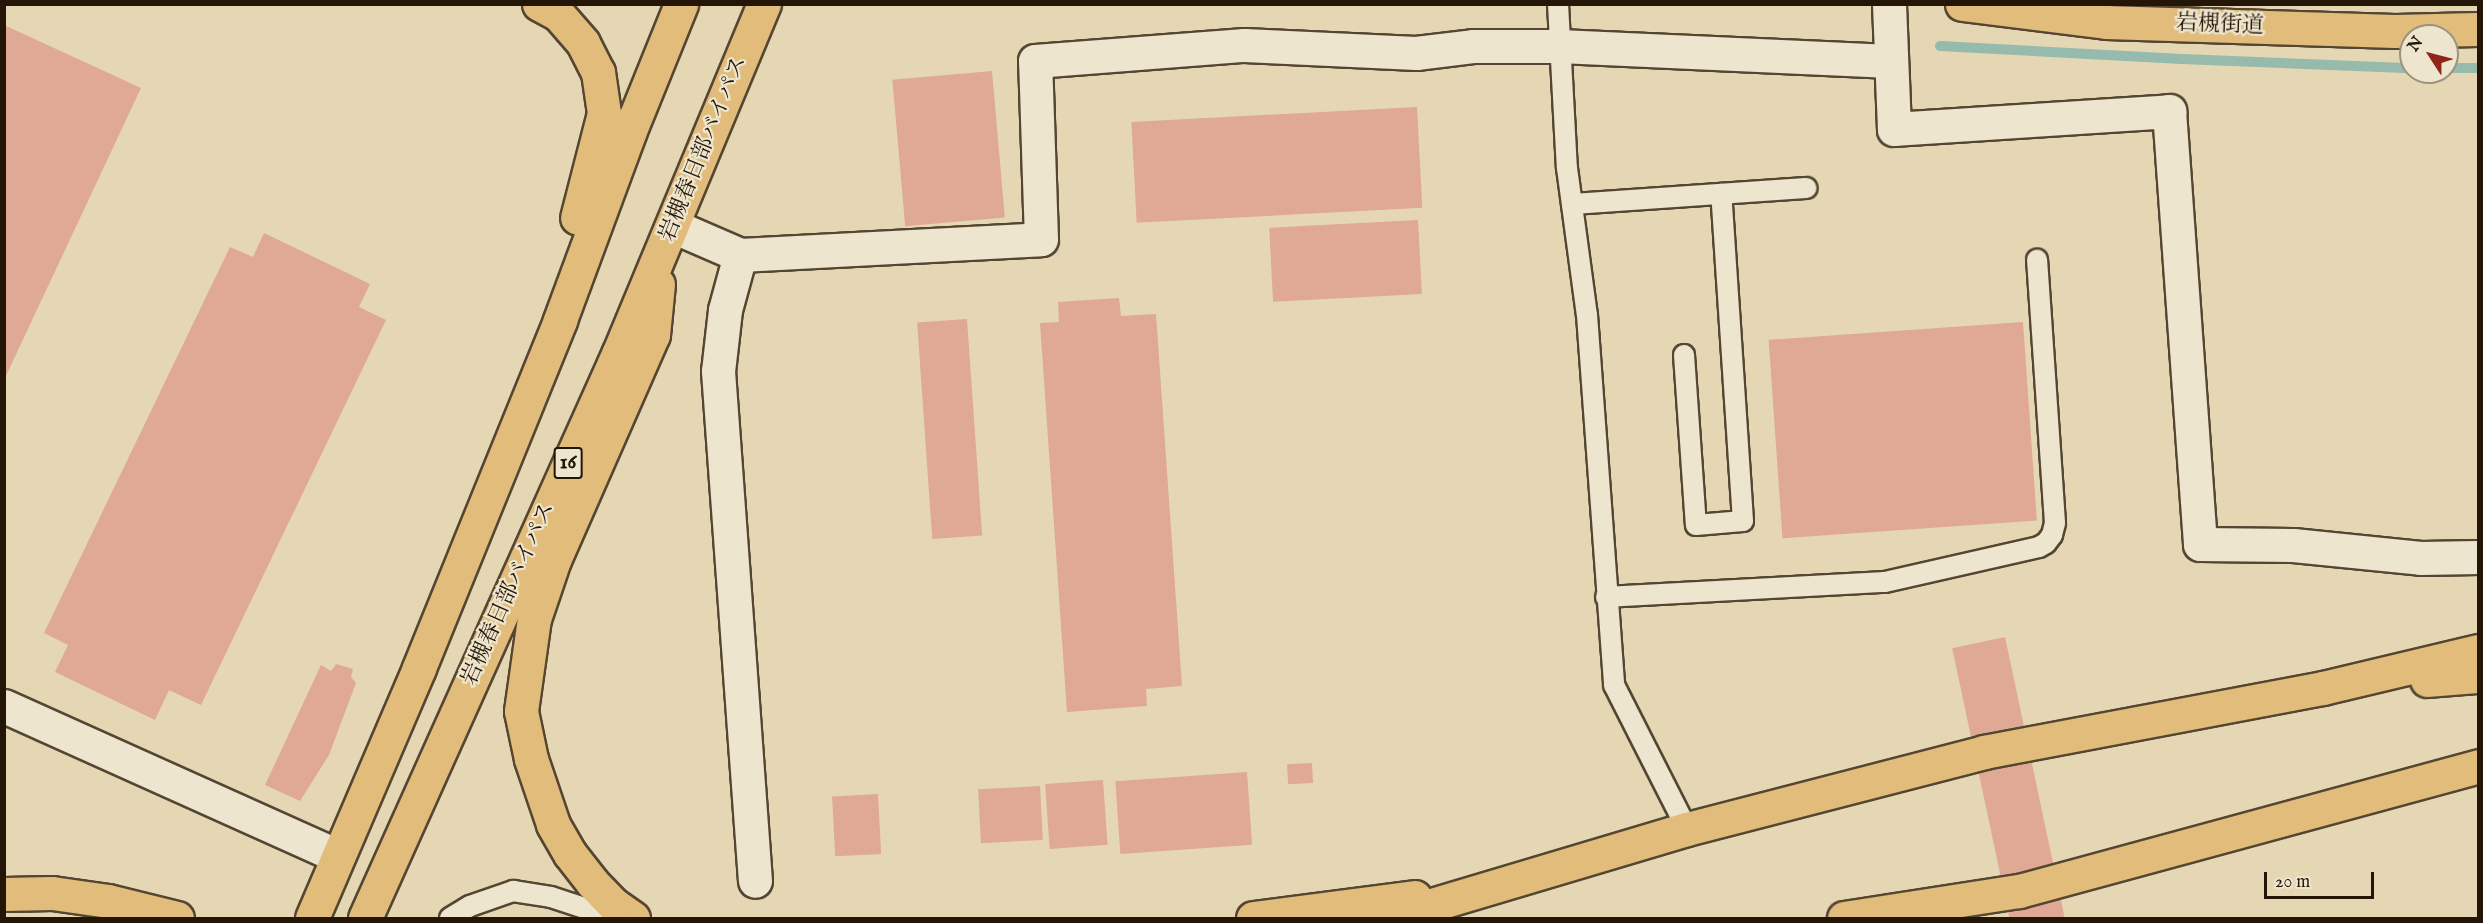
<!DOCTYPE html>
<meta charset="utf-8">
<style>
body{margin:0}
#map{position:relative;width:2483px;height:923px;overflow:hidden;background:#e5d7b3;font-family:"IM FELL English","Noto Serif JP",serif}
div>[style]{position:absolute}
.stream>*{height:10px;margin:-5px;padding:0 5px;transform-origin:5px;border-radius:5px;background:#96baab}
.building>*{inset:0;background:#dfa995;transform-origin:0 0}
.roads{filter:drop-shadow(2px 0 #544632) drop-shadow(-2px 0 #544632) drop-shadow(0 2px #544632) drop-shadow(0 -2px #544632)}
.lane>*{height:20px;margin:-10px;padding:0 10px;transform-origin:10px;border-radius:10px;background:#eee5ce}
.street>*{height:33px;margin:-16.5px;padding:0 16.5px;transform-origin:16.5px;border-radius:16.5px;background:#eee5ce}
.highway>*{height:33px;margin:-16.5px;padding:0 16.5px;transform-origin:16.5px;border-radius:16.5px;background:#e2bc7a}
span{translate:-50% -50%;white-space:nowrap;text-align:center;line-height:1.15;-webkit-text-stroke:4.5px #eee5ce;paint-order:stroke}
.shield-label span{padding:2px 4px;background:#eee5ce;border:2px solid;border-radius:4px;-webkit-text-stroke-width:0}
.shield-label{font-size:21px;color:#231607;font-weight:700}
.street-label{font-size:22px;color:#231607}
.frame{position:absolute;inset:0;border:6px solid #231607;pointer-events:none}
.north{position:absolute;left:2399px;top:24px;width:60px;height:60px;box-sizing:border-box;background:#eee5ce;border:2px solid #9d927e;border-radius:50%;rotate:306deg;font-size:16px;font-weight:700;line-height:24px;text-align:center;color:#231607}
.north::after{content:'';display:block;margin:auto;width:21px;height:27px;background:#8f2418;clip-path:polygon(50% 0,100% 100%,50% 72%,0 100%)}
.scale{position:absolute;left:2264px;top:872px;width:110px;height:27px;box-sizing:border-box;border:3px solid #231607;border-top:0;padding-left:8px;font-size:18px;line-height:21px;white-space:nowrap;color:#231607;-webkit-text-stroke:4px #eee5ce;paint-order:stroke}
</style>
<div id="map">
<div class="stream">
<div style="left:1940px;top:46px;width:242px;rotate:3.1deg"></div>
<div style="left:2182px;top:59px;width:229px;rotate:2.3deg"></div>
<div style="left:2447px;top:68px;width:31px"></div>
</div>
<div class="building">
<div style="clip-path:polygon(4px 25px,141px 88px,4px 380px)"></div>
<div style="left:992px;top:71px;width:147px;height:100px;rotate:85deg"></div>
<div style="left:1417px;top:107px;width:101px;height:286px;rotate:87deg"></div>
<div style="left:1418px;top:220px;width:74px;height:149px;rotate:87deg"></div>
<div style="clip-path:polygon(264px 233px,370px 284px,359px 307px,386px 320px,201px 705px,169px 690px,155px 720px,55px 672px,68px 645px,44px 633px,230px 247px,253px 257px)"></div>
<div style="clip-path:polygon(1119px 298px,1121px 316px,1156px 314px,1182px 686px,1146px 689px,1147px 706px,1067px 712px,1040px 323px,1059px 322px,1058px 302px)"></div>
<div style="left:967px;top:319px;width:217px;height:50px;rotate:86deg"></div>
<div style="left:2023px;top:322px;width:199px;height:255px;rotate:86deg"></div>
<div style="left:2005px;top:637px;width:288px;height:54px;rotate:78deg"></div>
<div style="clip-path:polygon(336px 664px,353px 669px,351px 677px,356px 683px,329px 755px,300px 801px,265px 785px,321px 665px,331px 671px)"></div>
<div style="left:1312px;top:763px;width:20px;height:25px;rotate:87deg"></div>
<div style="left:1247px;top:772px;width:73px;height:132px;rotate:86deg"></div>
<div style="left:1103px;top:780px;width:65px;height:58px;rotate:86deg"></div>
<div style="left:1040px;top:786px;width:54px;height:62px;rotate:87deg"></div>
<div style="left:878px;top:794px;width:60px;height:46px;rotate:87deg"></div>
</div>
<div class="roads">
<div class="lane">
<div style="left:1558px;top:4px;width:164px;rotate:86.9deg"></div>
<div style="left:1567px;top:168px;width:148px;rotate:82.3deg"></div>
<div style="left:1587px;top:315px;width:371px;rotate:85.8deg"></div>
<div style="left:1614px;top:685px;width:161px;rotate:63.1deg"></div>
<div style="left:1572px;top:204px;width:235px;rotate:-3.9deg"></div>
<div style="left:1684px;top:355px;width:170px;rotate:86deg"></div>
<div style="left:1696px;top:525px;width:47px;rotate:-4.9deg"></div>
<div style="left:1743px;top:521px;width:328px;rotate:-93.8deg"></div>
<div style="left:1606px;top:597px;width:279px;rotate:-3.1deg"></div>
<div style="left:1885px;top:582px;width:158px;rotate:-12.8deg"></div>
<div style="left:2039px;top:547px;width:8px;rotate:-30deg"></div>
<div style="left:2046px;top:543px;width:10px;rotate:-53deg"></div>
<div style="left:2052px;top:535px;width:12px;rotate:-76deg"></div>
<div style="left:2055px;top:523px;width:264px;rotate:-93.9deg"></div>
<div style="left:450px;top:918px;width:23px;rotate:-31deg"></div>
<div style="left:470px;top:906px;width:46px;rotate:-19.2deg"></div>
<div style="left:513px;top:891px;width:38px;rotate:9deg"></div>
<div style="left:551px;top:897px;width:67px;rotate:18.2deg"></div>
</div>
<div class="street">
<div style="left:1889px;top:4px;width:125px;rotate:87.7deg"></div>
<div style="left:1894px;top:129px;width:276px;rotate:-3.7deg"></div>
<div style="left:2169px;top:111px;width:434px;rotate:85.9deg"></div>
<div style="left:2200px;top:544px;width:93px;rotate:0.6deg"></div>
<div style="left:2293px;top:545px;width:128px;rotate:5.8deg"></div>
<div style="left:2420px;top:558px;width:58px;rotate:-1deg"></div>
<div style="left:673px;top:226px;width:73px;rotate:23.4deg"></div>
<div style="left:740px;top:255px;width:301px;rotate:-3deg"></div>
<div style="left:1041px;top:239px;width:178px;rotate:-91.9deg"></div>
<div style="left:1035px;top:61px;width:210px;rotate:-4.4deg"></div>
<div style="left:1244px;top:45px;width:172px;rotate:2.7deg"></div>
<div style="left:1416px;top:53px;width:57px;rotate:-7deg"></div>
<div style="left:1473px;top:46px;width:86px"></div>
<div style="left:1559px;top:46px;width:332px;rotate:2.6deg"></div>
<div style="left:740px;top:255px;width:57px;rotate:105.3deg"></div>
<div style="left:725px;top:310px;width:61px;rotate:96.5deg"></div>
<div style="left:718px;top:371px;width:511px;rotate:85.85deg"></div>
<div style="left:4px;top:706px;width:366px;rotate:24.2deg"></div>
</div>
<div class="highway">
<div style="left:539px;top:4px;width:21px;rotate:28deg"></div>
<div style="left:558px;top:14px;width:38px;rotate:49deg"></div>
<div style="left:583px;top:43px;width:33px;rotate:63deg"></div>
<div style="left:598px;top:72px;width:41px;rotate:81.7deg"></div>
<div style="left:604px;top:113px;width:108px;rotate:104.4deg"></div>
<div style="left:1962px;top:4px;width:145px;rotate:7.1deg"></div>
<div style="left:2106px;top:22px;width:289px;rotate:1.8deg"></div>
<div style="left:2395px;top:31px;width:83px;rotate:-1.4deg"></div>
<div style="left:2427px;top:680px;width:51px;rotate:-4.5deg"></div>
<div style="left:4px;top:894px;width:48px;rotate:-1.2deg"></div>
<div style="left:52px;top:893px;width:57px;rotate:8.1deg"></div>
<div style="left:108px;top:901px;width:71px;rotate:13.8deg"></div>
<div style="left:312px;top:918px;width:272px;rotate:-66.8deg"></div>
<div style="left:419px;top:668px;width:375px;rotate:-67.9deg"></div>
<div style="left:560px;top:320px;width:199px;rotate:-69.7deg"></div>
<div style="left:629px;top:133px;width:139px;rotate:-68deg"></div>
<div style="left:365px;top:918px;width:620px;rotate:-65.83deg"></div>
<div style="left:619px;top:352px;width:377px;rotate:-67.4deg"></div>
<div style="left:633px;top:918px;width:24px;rotate:-145deg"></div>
<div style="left:613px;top:904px;width:30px;rotate:-134deg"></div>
<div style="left:592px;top:882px;width:36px;rotate:-128deg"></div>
<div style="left:570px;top:854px;width:34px;rotate:-120deg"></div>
<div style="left:553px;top:824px;width:69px;rotate:-108.7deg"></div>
<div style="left:531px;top:759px;width:49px;rotate:-101.8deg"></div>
<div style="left:521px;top:711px;width:93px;rotate:-82deg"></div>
<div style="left:534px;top:619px;width:62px;rotate:-71.3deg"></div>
<div style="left:554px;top:560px;width:246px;rotate:-66.3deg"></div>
<div style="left:653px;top:335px;width:51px;rotate:-84.4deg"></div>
<div style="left:1253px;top:918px;width:163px;rotate:-7.4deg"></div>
<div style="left:1388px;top:918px;width:312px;rotate:-16.6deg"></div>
<div style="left:1687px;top:829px;width:307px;rotate:-14.5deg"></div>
<div style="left:1984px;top:752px;width:345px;rotate:-10.7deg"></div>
<div style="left:2323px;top:688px;width:159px;rotate:-13.4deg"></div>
<div style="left:1844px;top:918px;width:177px;rotate:-8.8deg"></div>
<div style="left:2019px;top:891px;width:476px;rotate:-15.2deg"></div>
</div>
</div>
<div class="shield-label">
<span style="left:568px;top:463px">16</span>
</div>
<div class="street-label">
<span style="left:2220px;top:25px;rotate:2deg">岩槻街道</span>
<span style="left:704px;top:149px;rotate:-68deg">岩槻春日部バイパス</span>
<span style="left:509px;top:594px;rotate:-66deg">岩槻春日部バイパス</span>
</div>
<div class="frame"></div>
<div class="north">N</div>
<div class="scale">20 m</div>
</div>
